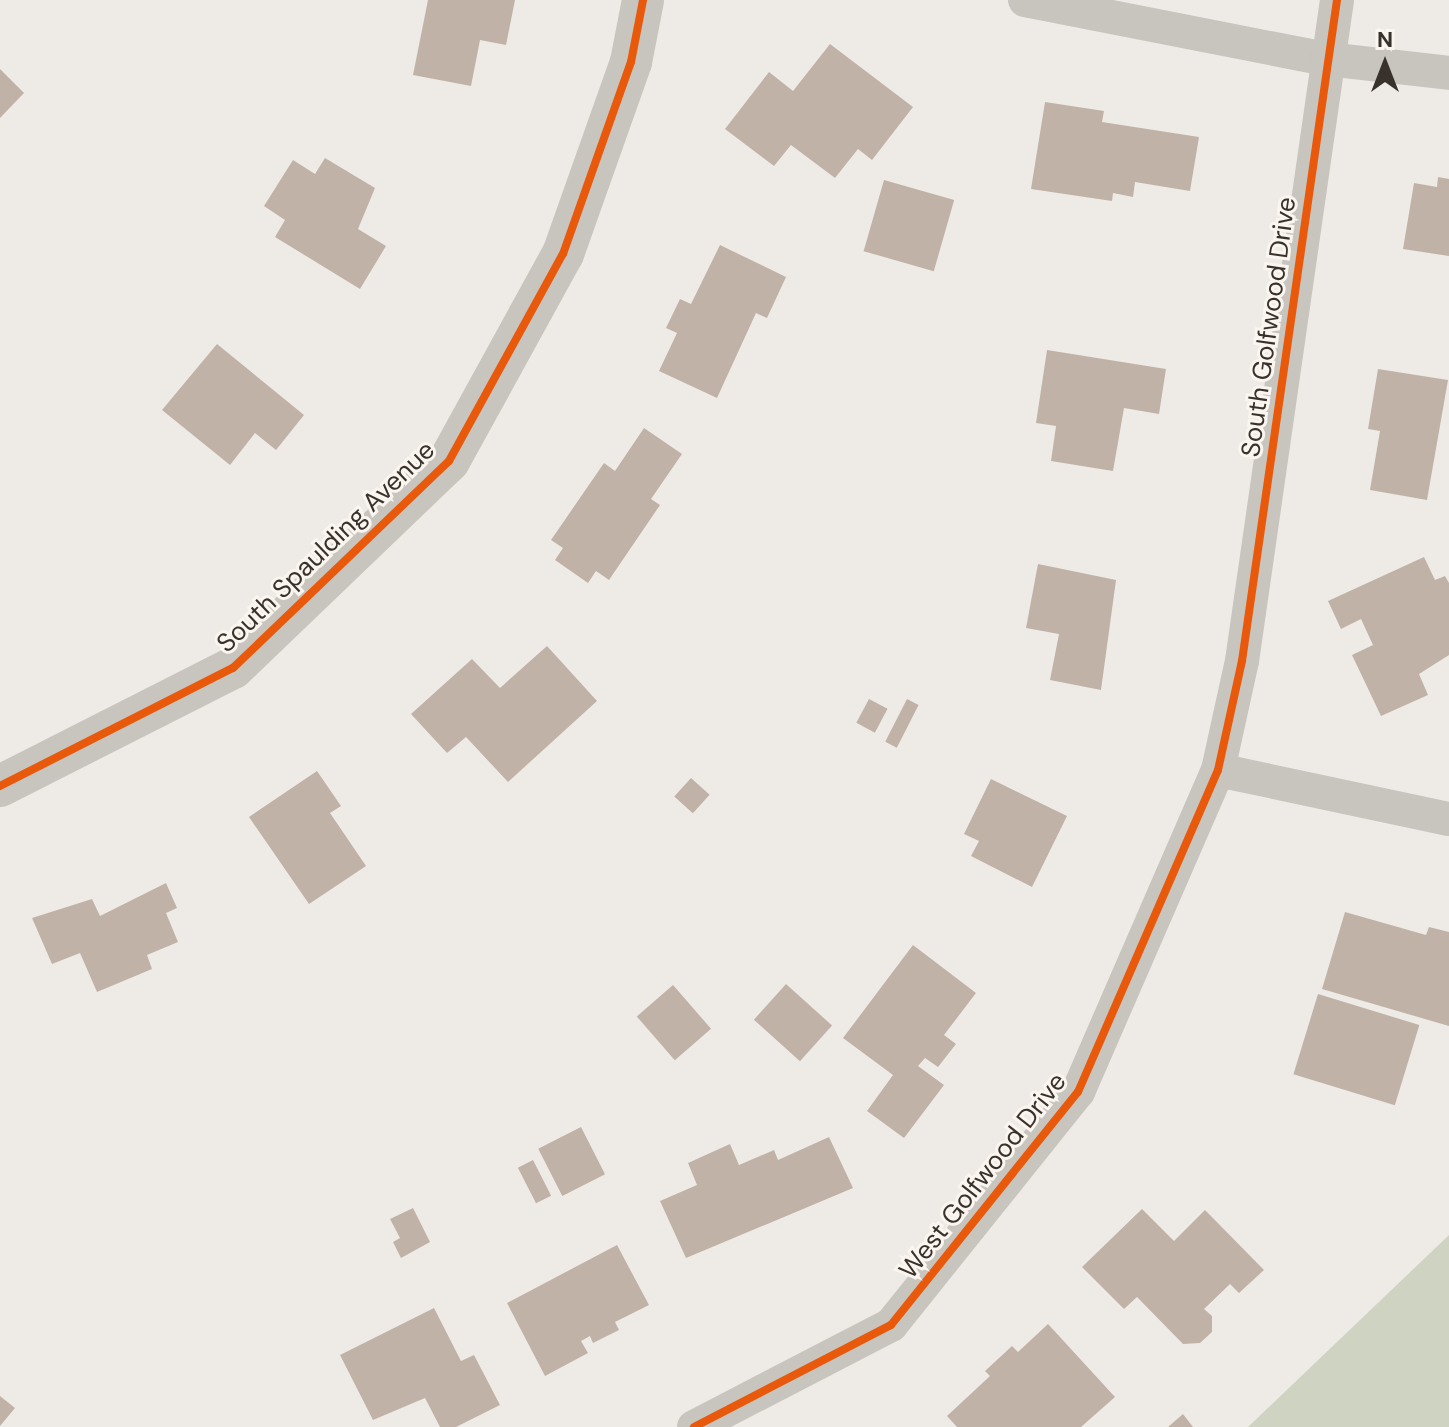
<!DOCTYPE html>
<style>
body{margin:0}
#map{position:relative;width:1449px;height:1427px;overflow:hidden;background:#eeebe6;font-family:"DM Sans",sans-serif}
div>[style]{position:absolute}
.green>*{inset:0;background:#ced4c1}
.building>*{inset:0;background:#c1b2a8;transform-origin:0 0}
.minor>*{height:34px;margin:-17px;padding:0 17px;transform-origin:17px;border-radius:17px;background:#c8c4be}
.tertiary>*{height:42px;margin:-21px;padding:0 21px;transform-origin:21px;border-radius:21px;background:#c8c4be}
.cycleway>*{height:8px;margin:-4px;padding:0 4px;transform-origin:4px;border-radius:4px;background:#e8590c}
span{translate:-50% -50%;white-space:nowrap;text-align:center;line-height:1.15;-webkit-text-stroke:6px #faf6ef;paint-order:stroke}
.street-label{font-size:26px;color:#39312c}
.north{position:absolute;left:1345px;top:24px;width:80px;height:80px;-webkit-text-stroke:6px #faf6ef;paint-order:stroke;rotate:0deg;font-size:22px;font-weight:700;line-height:32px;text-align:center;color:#39312c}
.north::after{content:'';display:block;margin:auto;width:28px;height:36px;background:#39312c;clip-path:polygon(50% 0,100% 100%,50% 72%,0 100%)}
</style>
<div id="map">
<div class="green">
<div style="clip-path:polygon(1449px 1235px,1449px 1427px,1248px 1427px)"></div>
</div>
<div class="building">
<div style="clip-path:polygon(428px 0,515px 0,506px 45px,480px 40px,471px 86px,413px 75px)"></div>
<div style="clip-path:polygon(830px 44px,913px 107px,872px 160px,858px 149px,835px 178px,791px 145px,774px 166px,725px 129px,769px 72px,793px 91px)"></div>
<div style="clip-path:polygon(0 69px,24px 93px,0 118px)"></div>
<div style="clip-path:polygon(1045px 102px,1104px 111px,1102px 122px,1199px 137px,1190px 191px,1135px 182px,1133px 197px,1113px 193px,1112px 201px,1031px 189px)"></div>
<div style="clip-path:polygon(325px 158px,375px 188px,358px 229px,386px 246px,360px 289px,275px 237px,285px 220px,264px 206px,293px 160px,315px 174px)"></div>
<div style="clip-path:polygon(1438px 177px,1449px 179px,1449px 256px,1403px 249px,1414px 183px,1437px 187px)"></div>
<div style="left:884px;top:180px;width:73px;height:74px;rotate:16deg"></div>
<div style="clip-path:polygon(720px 245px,786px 277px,767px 318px,756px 313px,717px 398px,659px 371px,677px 333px,666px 328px,680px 299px,691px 304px)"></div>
<div style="clip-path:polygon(217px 344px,304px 415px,276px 450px,255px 433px,230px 465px,162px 410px)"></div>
<div style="clip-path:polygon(1047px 350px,1166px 369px,1159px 414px,1124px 408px,1113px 471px,1051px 461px,1056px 426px,1036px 423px)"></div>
<div style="clip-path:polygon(1378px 369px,1448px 380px,1427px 500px,1370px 490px,1380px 431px,1368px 429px)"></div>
<div style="clip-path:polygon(644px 428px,682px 454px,651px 499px,660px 505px,609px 580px,596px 571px,588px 583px,555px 560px,563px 548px,551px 540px,604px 463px,615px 471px)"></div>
<div style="clip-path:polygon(1424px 557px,1435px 580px,1445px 576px,1449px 583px,1449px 655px,1419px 674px,1428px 695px,1381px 716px,1352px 655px,1373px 645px,1361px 619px,1341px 629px,1328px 601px)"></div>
<div style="clip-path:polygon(1038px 564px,1116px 580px,1101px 690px,1050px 680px,1059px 634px,1026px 628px)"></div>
<div style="clip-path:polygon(547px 646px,597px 701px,508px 782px,466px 737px,447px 753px,411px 714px,472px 659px,500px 688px)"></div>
<div style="left:869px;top:699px;width:21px;height:27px;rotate:28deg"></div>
<div style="left:907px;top:699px;width:13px;height:48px;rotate:27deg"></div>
<div style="clip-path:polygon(317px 771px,341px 806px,330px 813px,366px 866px,309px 904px,249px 817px)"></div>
<div style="left:691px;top:778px;width:25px;height:25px;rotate:42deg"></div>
<div style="clip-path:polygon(991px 779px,1067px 816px,1032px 887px,971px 856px,979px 841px,964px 834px)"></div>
<div style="clip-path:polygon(166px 883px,177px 908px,166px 913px,178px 942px,147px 955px,152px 969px,97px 992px,80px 953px,52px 964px,32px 918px,92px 899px,100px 916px)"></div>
<div style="clip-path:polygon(1345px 912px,1426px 935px,1429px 927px,1449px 932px,1449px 1026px,1322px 989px)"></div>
<div style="clip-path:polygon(913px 945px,976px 993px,944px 1035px,956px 1044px,938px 1067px,925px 1058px,918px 1066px,944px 1085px,904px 1138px,867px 1111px,893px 1075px,843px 1038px)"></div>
<div style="left:786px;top:984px;width:62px;height:48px;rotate:42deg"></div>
<div style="left:673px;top:985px;width:58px;height:48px;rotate:49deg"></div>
<div style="left:1318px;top:994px;width:106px;height:84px;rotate:17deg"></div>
<div style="left:581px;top:1127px;width:53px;height:48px;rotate:63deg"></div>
<div style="clip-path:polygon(829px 1137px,853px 1188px,686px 1258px,660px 1201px,697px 1185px,688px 1163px,730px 1144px,739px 1165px,774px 1150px,778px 1160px)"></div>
<div style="left:533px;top:1160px;width:40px;height:17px;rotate:63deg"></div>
<div style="clip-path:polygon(413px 1208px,430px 1242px,401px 1258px,393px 1242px,400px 1238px,390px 1219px)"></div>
<div style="clip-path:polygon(1142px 1209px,1174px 1241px,1205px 1210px,1264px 1270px,1239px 1293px,1230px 1284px,1204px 1309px,1212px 1316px,1212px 1332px,1200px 1343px,1183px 1344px,1137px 1297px,1124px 1309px,1082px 1267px)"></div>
<div style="clip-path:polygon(617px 1245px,649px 1305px,615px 1322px,619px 1330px,593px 1343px,590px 1336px,581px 1341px,588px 1353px,545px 1376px,507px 1303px)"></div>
<div style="clip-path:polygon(434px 1308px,461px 1361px,474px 1355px,500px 1405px,456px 1427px,440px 1427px,425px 1398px,373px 1420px,340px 1355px)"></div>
<div style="clip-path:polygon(1048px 1324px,1115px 1397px,1081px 1427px,957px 1427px,947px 1416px,990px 1376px,985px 1371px,1012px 1346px,1018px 1352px)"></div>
<div style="clip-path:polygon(0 1396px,15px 1408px,0 1426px)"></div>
<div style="clip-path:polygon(1183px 1414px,1193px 1427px,1168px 1427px)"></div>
</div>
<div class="minor">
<div style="left:1025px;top:0;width:308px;rotate:11.1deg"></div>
<div style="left:1327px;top:59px;width:123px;rotate:6.5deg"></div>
<div style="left:1218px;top:770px;width:236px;rotate:12deg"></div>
<div style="left:694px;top:1427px;width:222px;rotate:-27.4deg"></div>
<div style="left:891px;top:1325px;width:299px;rotate:-51.3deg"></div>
<div style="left:1078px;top:1092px;width:351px;rotate:-66.5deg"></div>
<div style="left:1218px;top:770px;width:112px;rotate:-77.6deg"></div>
<div style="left:1242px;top:661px;width:668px;rotate:-81.82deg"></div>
</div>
<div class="tertiary">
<div style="left:0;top:786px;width:261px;rotate:-26.9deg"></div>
<div style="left:233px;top:668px;width:299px;rotate:-43.8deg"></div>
<div style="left:449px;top:461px;width:236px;rotate:-61.2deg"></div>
<div style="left:563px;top:254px;width:204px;rotate:-70.5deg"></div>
<div style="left:631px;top:62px;width:63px;rotate:-79deg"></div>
</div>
<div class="cycleway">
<div style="left:0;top:786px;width:261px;rotate:-26.9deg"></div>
<div style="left:233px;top:668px;width:299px;rotate:-43.8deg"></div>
<div style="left:449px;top:461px;width:236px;rotate:-61.2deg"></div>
<div style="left:563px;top:254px;width:204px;rotate:-70.5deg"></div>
<div style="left:631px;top:62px;width:63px;rotate:-79deg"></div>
<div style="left:694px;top:1427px;width:222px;rotate:-27.4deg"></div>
<div style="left:891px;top:1325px;width:299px;rotate:-51.3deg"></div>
<div style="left:1078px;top:1092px;width:351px;rotate:-66.5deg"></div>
<div style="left:1218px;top:770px;width:112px;rotate:-77.6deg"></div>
<div style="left:1242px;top:661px;width:668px;rotate:-81.82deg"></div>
</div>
<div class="street-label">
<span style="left:1269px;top:327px;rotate:-82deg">South Golfwood Drive</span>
<span style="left:326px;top:547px;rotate:-44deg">South Spaulding Avenue</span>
<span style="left:983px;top:1176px;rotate:-52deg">West Golfwood Drive</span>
</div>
<div class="north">N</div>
</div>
